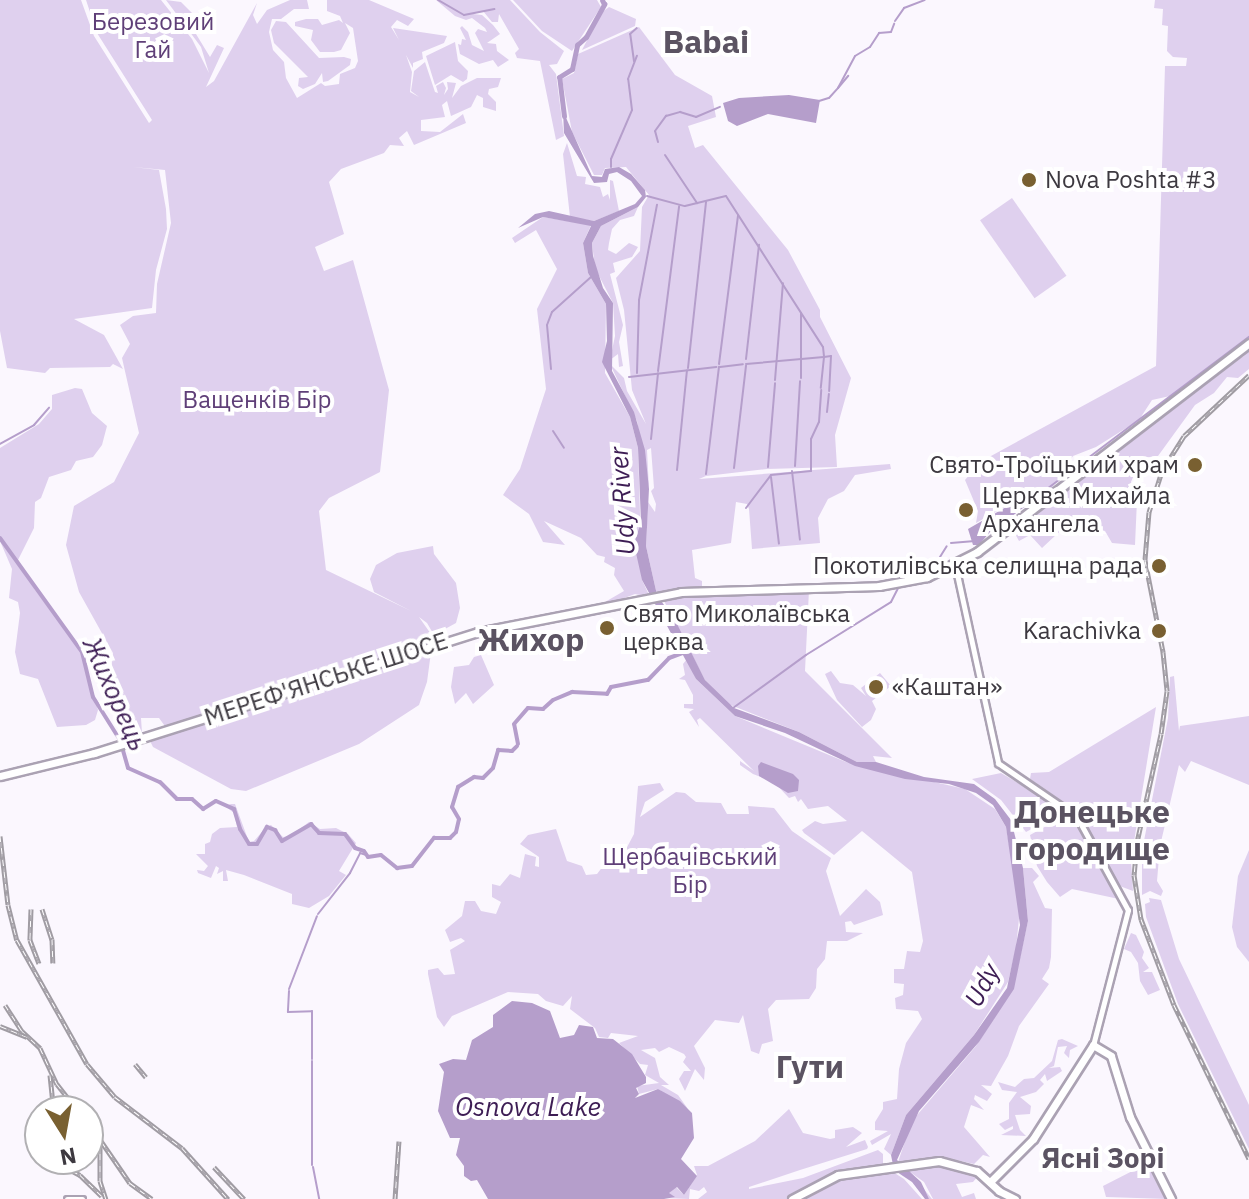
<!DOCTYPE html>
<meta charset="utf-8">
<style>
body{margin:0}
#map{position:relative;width:1249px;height:1199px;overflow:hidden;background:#fbf7fe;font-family:"IBM Plex Sans",sans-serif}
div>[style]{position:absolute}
.green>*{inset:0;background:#dfd0ee;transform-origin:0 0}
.water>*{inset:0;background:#b59ecb}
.stream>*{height:2px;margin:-1px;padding:0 1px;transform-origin:1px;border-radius:1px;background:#b59ecb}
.canal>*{height:4px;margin:-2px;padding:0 2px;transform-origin:2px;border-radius:2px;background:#b59ecb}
.river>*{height:5px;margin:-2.5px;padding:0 2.5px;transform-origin:2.5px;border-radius:2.5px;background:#b59ecb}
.roads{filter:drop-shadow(2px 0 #aba2b3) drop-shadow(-2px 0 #aba2b3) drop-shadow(0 2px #aba2b3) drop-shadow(0 -2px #aba2b3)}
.secondary>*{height:5px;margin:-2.5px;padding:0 2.5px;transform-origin:2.5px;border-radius:2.5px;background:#fff}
.primary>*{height:7px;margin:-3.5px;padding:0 3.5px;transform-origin:3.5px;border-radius:3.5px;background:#fff}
.trunk>*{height:7px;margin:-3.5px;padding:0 3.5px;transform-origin:3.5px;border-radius:3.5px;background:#fff}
.rail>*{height:5px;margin-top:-2.5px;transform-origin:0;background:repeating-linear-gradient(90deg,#fff 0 6px,#a09ca3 0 12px);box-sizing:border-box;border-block:2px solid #a09ca3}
.dots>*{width:22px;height:22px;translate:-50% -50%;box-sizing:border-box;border:4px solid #fff;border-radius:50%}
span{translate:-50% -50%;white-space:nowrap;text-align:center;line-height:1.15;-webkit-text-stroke:8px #fff;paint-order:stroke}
.park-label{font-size:24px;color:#5f3f78}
.poi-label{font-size:24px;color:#3d3940}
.left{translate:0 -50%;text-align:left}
.right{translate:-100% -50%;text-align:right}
.street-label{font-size:24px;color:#3d3940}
.water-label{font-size:26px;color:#3d1d54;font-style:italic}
.quarter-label{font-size:28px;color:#5b5362;font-weight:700}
.district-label{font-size:32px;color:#5b5362;font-weight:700}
.north{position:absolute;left:24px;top:1095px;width:80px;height:80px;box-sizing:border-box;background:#fff;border:2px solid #b1b0b3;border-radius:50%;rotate:169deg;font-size:22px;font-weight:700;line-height:32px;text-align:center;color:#3d3940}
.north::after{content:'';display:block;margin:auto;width:28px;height:36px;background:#796031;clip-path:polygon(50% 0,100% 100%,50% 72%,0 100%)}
</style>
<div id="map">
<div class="green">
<div style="clip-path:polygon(0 0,81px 0,94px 36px,149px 123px,152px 120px,97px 33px,86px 0,161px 0,192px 39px,209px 73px,201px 47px,166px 0,181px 2px,197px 18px,196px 34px,210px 57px,217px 45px,224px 48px,206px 87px,214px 81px,257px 3px,253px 15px,257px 24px,267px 10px,290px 0,307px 0,309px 9px,294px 9px,281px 19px,272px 19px,269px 32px,273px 50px,284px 62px,286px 78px,297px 98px,321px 83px,325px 86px,339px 84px,340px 74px,355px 68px,358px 61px,353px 28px,345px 23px,350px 33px,341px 50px,334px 52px,320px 52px,311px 40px,313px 30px,295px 26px,295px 22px,306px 19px,318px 19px,322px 25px,339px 20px,343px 23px,340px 16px,327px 11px,327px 0,369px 0,414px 19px,408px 26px,397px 20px,391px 27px,399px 40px,393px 28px,447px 36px,444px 43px,422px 52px,423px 59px,413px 63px,413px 68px,406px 55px,412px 72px,410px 92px,419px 97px,411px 91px,414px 71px,425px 62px,435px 92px,438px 93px,436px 86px,443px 82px,446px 88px,444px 95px,448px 89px,447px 82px,456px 83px,452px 98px,461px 86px,477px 78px,501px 78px,498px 87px,489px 89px,488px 94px,496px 102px,496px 111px,483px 107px,483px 98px,477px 95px,471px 107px,451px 116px,447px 101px,442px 105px,445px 117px,421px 120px,421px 131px,440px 132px,463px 114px,466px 123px,414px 145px,407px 131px,399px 138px,404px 146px,390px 145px,384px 153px,341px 169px,329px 182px,344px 234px,315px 247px,324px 271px,353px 260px,389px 390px,380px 472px,329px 498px,319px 511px,326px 570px,411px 611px,374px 592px,370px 579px,376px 565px,397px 553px,433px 546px,434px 554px,456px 583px,460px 608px,456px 623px,434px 635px,427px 623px,419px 617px,433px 637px,427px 682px,419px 705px,359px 744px,246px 791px,231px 789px,153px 747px,149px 739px,170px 733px,159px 718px,141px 718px,142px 733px,117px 702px,110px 682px,113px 653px,79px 592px,66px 545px,74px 506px,114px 482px,139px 433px,122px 358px,130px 344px,120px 325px,133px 316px,156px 313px,157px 284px,171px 223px,165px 170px,133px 167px,159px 170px,166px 209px,167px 229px,156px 270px,152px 308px,74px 319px,104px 335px,123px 369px,113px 364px,110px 367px,50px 368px,45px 373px,7px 368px,0 331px)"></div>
<div style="clip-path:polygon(436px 0,510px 0,540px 32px,564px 51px,557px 64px,549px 65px,556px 74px,564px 136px,556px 140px,540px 61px,517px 58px,515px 53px,519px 49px,499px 14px,498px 22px,492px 22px,483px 11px,473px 14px,482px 15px,493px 25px,500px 34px,487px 43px,496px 44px,497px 51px,509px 60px,498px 67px,493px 60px,479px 64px,460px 54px,458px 44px,461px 45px,462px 39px,466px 40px,460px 28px,462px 26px,468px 32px,472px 45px,484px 51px,475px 33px,478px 29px,487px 32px,485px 28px,472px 18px,466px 20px,455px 16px)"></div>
<div style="clip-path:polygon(513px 0,597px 0,601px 7px,572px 51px,542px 31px)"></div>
<div style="clip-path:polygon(1155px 0,1249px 0,1249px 339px,1170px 396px,1152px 400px,1139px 420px,1096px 447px,1073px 456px,1050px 491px,1031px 502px,1014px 502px,976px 523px,978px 511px,965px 480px,980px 462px,1156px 366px,1165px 66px,1186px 66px,1187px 58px,1173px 57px,1167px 51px,1168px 26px,1162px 25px,1163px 9px,1154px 8px)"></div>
<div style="clip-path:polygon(609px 7px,636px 19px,635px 26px,582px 50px,601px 13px)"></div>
<div style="clip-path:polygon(276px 21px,286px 22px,319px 58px,344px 57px,351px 59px,350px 65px,328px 81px,323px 82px,322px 73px,315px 84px,303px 89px,298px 86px,299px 78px,308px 77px,274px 43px,271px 30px)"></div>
<div style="clip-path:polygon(639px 27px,675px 75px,712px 96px,716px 117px,688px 126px,695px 148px,703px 145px,788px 250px,820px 310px,820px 317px,851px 378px,835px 435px,837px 467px,767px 469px,706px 476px,699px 479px,890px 464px,891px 469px,855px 475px,844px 491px,828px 499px,818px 518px,820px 543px,752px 549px,749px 509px,747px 504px,736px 502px,731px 543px,692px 550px,695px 578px,702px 581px,702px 588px,657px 595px,646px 546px,648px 502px,655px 512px,656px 504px,651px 491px,654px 488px,651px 448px,647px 450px,649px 489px,637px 421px,610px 364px,624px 378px,627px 391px,646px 424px,632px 390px,624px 310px,616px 278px,640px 251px,642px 207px,649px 195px,626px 167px,605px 168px,602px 175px,594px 175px,572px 132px,562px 79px,574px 73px,578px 54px)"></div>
<div style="clip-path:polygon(455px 42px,458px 61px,468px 71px,467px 79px,463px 82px,451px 75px,435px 85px,426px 56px)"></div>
<div style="clip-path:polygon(567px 143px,577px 176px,586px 177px,585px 184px,600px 187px,603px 197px,608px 194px,610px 200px,610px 180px,613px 181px,619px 211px,594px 221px,570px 217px,563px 154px)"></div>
<div style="left:1012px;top:198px;width:95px;height:39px;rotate:55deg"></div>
<div style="clip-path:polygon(638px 207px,634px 216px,620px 220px,612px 229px,609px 243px,608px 250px,616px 254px,629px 243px,638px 247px,632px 257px,613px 263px,615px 272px,610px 274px,623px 325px,619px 342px,623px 366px,619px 367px,618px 354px,610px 360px,615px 336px,613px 303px,595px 268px,592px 243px,601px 226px)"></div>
<div style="clip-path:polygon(543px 217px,591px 225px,583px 243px,588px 273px,606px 304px,605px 373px,630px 417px,638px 448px,642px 580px,650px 597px,635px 594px,606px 605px,605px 602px,624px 591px,614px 575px,615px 568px,604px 562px,605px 557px,597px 555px,581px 538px,544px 521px,565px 545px,543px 542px,529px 514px,503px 495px,520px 469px,546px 389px,537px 309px,557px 269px,536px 230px,515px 243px,512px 238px)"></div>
<div style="clip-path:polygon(1249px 346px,1249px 369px,1238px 378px,1227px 377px,1214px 393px,1195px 405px,1158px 456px,1141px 458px,1131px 482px,1137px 500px,1135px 545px,1112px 543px,1105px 531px,1071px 521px,1042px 548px,1030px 535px,1019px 541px,1013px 530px,1233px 358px,1235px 361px,1244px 356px)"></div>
<div style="clip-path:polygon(75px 388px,82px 389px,92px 413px,107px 426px,102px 445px,93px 457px,76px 461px,71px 470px,49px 477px,41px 498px,35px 502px,34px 528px,18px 560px,35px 590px,82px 652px,98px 710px,95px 720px,86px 725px,57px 727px,38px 679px,20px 674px,15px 652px,20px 613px,18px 602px,9px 598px,12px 569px,0 541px,0 448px,39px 424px,52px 409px,52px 395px)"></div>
<div style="clip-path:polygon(809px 590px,805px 671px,892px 758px,873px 756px,876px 762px,857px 762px,799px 732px,728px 704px,705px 680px,663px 599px,678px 595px)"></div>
<div style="clip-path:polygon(481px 655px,494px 685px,473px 704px,466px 693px,455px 704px,451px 687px,454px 667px,469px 665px,474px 657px)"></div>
<div style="clip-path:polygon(687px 659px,696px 679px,735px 716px,846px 762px,965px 789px,995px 809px,1006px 827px,1020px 909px,1016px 948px,1008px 982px,974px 1035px,906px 1115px,891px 1155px,884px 1149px,891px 1134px,872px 1145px,870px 1141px,888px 1131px,875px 1130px,875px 1122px,883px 1109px,883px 1102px,897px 1099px,899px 1069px,906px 1043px,922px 1019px,918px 1011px,896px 1009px,895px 998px,903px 995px,904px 984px,894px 983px,894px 969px,904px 969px,907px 951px,920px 952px,923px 941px,912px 872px,862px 831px,834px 855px,804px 833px,802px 830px,815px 821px,823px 824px,847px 821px,828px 806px,808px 809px,801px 799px,798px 802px,795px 796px,789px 798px,774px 782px,753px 774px,740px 765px,740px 761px,754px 771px,700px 718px,697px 720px,699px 727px,689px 712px,694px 709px,684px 708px,684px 704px,693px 704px,693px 695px,685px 680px,679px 679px,685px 675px,683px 664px)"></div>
<div style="clip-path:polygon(831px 671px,840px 683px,853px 685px,866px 696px,861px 688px,880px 673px,891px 686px,872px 701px,876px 709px,871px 720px,862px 727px,837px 700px,825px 674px)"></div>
<div style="clip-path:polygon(1174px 676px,1179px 731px,1180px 726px,1249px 716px,1249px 785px,1191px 761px,1185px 772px,1179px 765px,1160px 846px,1157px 881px,1163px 891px,1161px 896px,1150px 891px,1142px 895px,1142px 851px,1168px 718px,1170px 677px)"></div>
<div style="clip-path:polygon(1156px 707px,1131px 860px,1133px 891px,1117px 885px,1083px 817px,1030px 779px,1031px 773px,1049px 772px)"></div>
<div style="clip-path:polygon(1001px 773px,1059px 807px,1058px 815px,1026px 832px,1001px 800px,972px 779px)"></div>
<div style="clip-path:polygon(660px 783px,664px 790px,645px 802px,640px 817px,676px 792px,685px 793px,696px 802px,721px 803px,727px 814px,749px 814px,748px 806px,774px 808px,792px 831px,831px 858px,826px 871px,840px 916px,866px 889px,880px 902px,883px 915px,854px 925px,851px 921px,845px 922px,846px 932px,863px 933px,847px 941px,827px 941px,825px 959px,817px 969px,816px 988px,809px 999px,776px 1000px,768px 1009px,773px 1041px,762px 1044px,759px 1054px,751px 1051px,743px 1015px,739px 1023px,715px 1020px,694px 1046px,705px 1068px,704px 1080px,695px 1069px,685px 1091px,679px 1079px,684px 1071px,691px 1071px,683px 1062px,686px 1057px,684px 1054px,669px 1047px,659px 1052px,655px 1048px,641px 1050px,655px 1058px,660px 1077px,669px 1085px,661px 1085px,678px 1095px,688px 1109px,658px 1089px,639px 1094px,637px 1086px,659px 1083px,645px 1075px,648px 1065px,640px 1064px,619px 1043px,638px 1036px,611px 1033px,608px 1038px,599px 1037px,595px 1028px,570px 1009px,572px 996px,563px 1006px,546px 1001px,538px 994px,508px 992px,452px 1016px,444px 1027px,437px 1017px,428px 974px,428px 970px,438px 968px,444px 975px,455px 974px,450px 950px,465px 941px,461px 938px,450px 942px,445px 930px,462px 916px,465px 901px,475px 901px,481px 911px,496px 914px,501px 902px,492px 897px,492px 884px,500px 886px,510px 874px,520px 878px,525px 854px,536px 857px,535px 866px,539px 867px,539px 857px,520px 844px,528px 835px,556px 829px,567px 861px,582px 866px,586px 875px,597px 874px,610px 857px,625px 851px,634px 834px,638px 786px)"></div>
<div style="clip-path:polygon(231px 804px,235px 804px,249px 842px,254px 841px,267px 826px,271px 825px,283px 837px,290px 836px,309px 822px,320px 829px,336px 828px,348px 834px,356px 843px,339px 871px,346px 875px,329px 896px,309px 908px,292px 904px,292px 894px,244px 875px,226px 870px,228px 881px,223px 881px,223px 871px,217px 874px,219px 868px,216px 866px,211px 878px,198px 873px,197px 870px,204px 871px,208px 866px,196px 854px,205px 854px,205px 844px,210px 842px,212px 834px,220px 828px,237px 827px,234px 813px,225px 806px)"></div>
<div style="clip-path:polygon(1061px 818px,1083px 831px,1119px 899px,1072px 889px,1060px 897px,1047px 882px,1037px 866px,1030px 835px)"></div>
<div style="clip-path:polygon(1249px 850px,1249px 962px,1237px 947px,1232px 927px,1238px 876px)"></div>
<div style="clip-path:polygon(1023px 868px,1032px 868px,1039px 876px,1033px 882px,1045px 908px,1052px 909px,1051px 957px,1049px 968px,1042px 979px,1049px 984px,1019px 1026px,1008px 1056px,991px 1086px,981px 1085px,992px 1094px,987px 1101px,975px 1095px,974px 1099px,984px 1110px,971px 1105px,964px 1127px,990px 1157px,983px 1155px,974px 1164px,942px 1157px,898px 1162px,912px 1121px,976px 1046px,1013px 989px,1028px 921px)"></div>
<div style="clip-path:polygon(1149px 898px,1161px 900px,1179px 959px,1249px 1105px,1249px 1149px,1178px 1004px,1146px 917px,1145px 904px,1150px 902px)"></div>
<div style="clip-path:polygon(1131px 933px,1136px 935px,1144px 952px,1142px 958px,1149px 968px,1143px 972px,1152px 972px,1160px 990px,1148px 995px,1140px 981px,1138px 963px,1131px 952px,1124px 949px)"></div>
<div style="clip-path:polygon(1062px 1039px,1078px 1046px,1070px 1050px,1069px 1058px,1064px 1053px,1067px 1046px,1058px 1047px,1054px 1066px,1049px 1068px,1060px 1067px,1062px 1071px,1047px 1081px,1045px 1074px,1040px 1080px,1044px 1084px,1036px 1092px,1020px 1097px,1031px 1106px,1030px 1114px,1015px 1115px,1020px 1130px,1026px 1136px,1001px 1135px,1013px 1129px,1013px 1126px,1005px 1130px,999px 1124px,1009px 1119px,1009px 1103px,1017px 1092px,1002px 1090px,998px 1082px,1015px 1087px,1024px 1079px,1034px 1078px,1052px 1061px,1058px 1040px)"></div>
<div style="clip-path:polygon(789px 1109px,803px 1133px,830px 1139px,835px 1138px,835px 1130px,853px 1127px,862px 1133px,846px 1147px,865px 1140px,868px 1147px,867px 1149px,800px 1170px,749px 1187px,749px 1189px,803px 1178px,878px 1150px,883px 1154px,883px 1164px,827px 1176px,787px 1199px,698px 1199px,707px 1192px,704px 1187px,699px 1191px,690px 1189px,689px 1199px,665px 1198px,674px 1197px,668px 1193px,676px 1187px,684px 1195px,697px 1175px,694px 1166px,708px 1166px,755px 1141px)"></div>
<div style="clip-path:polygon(935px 1162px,978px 1176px,973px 1182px,956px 1184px,962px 1197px,974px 1193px,976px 1199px,933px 1199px,924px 1182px,910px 1172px,932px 1199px,929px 1199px,903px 1168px)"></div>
<div style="clip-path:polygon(1150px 1162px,1168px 1199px,1106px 1197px,1103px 1186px)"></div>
<div style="clip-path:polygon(890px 1170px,904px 1179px,922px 1199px,800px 1199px,838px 1180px)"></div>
</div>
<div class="water">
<div style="clip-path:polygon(789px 95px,820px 100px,816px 123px,768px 114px,737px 126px,728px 121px,723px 103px,739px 98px)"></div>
<div style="clip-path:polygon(563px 111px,592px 176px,602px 177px,605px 169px,619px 167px,631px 174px,645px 190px,646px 197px,638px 207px,601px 226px,592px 243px,593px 256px,603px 288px,613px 303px,612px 371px,634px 412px,645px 450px,649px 489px,646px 546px,657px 595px,676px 622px,705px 680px,734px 708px,799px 732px,857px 762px,876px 762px,924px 777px,974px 784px,995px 799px,1011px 820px,1023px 868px,1028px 921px,1014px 989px,979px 1042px,919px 1111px,897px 1160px,921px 1182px,929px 1199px,925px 1199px,912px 1182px,894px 1170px,891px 1155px,906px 1115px,974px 1035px,1007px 988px,1020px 925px,1006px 827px,993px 805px,976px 793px,949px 784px,905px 779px,855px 766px,785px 733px,735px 716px,696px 679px,642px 580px,634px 544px,641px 522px,638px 448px,630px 417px,602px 362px,607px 341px,606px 304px,588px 273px,583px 243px,591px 226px,543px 217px,518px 228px,535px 214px,549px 211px,594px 221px,635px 204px,642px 196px,631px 181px,617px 172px,609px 174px,607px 182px,594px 183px,564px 133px)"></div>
<div style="clip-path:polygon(1013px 503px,1023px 508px,990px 532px,979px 545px,973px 545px,968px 529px)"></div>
<div style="clip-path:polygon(761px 762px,793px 774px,799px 780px,798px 791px,788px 793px,759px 776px,758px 766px)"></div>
<div style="clip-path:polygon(512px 1001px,532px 1003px,550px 1011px,560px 1038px,574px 1035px,579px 1025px,593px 1027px,597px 1038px,613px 1039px,632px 1054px,646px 1077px,646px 1083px,636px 1088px,639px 1094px,635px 1098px,658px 1089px,680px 1101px,692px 1113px,694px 1138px,681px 1159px,697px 1176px,684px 1195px,677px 1187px,669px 1193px,675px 1197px,664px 1199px,488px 1199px,477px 1180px,471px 1181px,464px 1176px,464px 1166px,456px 1155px,460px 1138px,450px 1138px,438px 1111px,444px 1072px,439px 1064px,453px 1059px,466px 1060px,472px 1040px,493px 1027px,493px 1015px)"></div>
</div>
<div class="stream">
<div style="left:438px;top:0;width:30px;rotate:30deg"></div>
<div style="left:464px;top:15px;width:31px;rotate:-11deg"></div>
<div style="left:895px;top:21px;width:16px;rotate:-55deg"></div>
<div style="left:904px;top:8px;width:22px;rotate:-21deg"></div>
<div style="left:634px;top:61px;width:27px;rotate:-98deg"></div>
<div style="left:630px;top:34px;width:9px;rotate:-41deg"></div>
<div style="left:838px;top:88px;width:16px;rotate:-50deg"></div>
<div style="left:819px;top:101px;width:10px;rotate:-17deg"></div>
<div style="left:829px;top:98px;width:13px;rotate:-48deg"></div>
<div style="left:838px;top:88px;width:36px;rotate:-62deg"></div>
<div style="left:855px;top:56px;width:17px;rotate:-31deg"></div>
<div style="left:870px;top:47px;width:17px;rotate:-57deg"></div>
<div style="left:879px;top:33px;width:12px;rotate:-5deg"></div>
<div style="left:891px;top:32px;width:9px;rotate:-69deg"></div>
<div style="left:658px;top:142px;width:11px;rotate:-105deg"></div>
<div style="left:655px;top:131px;width:19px;rotate:-54deg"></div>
<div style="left:666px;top:116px;width:15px;rotate:-16deg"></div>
<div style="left:680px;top:112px;width:17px;rotate:17deg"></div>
<div style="left:696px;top:117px;width:26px;rotate:-23deg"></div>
<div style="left:665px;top:155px;width:58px;rotate:56.3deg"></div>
<div style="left:611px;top:167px;width:8px;rotate:-90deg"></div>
<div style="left:611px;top:159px;width:53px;rotate:-66.8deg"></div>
<div style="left:632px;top:110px;width:31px;rotate:-97deg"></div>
<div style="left:628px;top:79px;width:25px;rotate:-69deg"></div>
<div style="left:647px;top:196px;width:39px;rotate:15deg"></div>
<div style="left:685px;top:206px;width:42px;rotate:-13.7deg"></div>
<div style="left:726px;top:196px;width:179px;rotate:57.3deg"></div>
<div style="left:823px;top:347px;width:10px;rotate:84deg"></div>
<div style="left:824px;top:357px;width:7px;rotate:-8deg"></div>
<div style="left:831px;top:356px;width:35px;rotate:93deg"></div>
<div style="left:746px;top:359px;width:115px;rotate:-83.5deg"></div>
<div style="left:719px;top:364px;width:150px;rotate:-82.7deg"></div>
<div style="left:746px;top:364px;width:78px;rotate:-5.1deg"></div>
<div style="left:824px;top:357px;width:31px;rotate:96deg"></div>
<div style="left:720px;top:367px;width:23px;rotate:-7deg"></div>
<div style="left:688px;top:368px;width:167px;rotate:-83.8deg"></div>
<div style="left:551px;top:369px;width:44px;rotate:-95.2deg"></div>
<div style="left:547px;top:325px;width:14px;rotate:-69deg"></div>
<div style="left:552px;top:312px;width:52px;rotate:-41.9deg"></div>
<div style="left:658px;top:371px;width:166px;rotate:-82.7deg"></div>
<div style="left:637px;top:373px;width:73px;rotate:-88.4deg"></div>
<div style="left:639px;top:300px;width:97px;rotate:-79.3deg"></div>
<div style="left:629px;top:377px;width:88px;rotate:-6.6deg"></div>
<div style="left:801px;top:378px;width:65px;rotate:-90deg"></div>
<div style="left:775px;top:380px;width:97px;rotate:-85.3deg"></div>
<div style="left:827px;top:412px;width:18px;rotate:-84deg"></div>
<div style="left:553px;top:431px;width:20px;rotate:57deg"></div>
<div style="left:651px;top:439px;width:66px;rotate:-83.9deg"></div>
<div style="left:0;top:444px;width:39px;rotate:-29deg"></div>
<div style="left:34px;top:425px;width:23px;rotate:-49deg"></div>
<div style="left:795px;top:466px;width:85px;rotate:-86.6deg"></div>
<div style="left:768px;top:467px;width:84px;rotate:-85.2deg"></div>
<div style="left:734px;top:468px;width:103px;rotate:-83.3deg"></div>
<div style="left:677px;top:470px;width:100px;rotate:-84.3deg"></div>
<div style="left:792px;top:471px;width:69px;rotate:83.4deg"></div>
<div style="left:706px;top:474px;width:108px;rotate:-83.1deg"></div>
<div style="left:771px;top:477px;width:67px;rotate:83.2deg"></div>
<div style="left:1023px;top:507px;width:283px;rotate:-37deg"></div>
<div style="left:746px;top:508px;width:41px;rotate:-52.9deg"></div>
<div style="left:771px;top:475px;width:40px;rotate:-5.7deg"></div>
<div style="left:811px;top:471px;width:32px;rotate:-90deg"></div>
<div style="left:811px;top:439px;width:19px;rotate:-65deg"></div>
<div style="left:819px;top:422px;width:32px;rotate:-86deg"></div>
<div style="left:951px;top:543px;width:21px;rotate:-5deg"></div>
<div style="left:908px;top:577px;width:30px;rotate:-24deg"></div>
<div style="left:935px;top:565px;width:22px;rotate:-58deg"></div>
<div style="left:733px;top:708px;width:90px;rotate:-36deg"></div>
<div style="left:806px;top:655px;width:100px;rotate:-31.9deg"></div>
<div style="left:891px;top:602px;width:18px;rotate:-63deg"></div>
<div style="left:318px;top:914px;width:52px;rotate:-52deg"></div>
<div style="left:350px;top:873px;width:22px;rotate:-63deg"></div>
<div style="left:360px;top:853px;width:6px;rotate:18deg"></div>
<div style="left:289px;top:989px;width:78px;rotate:-69deg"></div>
<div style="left:289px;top:991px;width:21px;rotate:93deg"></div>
<div style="left:288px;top:1012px;width:24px;rotate:-2deg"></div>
<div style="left:312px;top:1011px;width:48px;rotate:90deg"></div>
<div style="left:312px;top:1061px;width:104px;rotate:90deg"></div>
<div style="left:313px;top:1167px;width:33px;rotate:79deg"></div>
</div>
<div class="canal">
<div style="left:0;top:538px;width:140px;rotate:54.3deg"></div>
<div style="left:82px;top:652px;width:46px;rotate:76.3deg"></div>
<div style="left:93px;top:697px;width:51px;rotate:57.9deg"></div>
<div style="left:120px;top:740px;width:29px;rotate:74deg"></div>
<div style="left:128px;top:768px;width:35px;rotate:24deg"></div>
<div style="left:160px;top:782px;width:24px;rotate:45deg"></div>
<div style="left:177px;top:799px;width:15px"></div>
<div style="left:192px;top:799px;width:15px;rotate:42deg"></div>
<div style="left:203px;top:809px;width:15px;rotate:-32deg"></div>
<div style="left:216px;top:801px;width:20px;rotate:24deg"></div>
<div style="left:234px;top:809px;width:21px;rotate:73deg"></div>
<div style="left:240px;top:829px;width:17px;rotate:59deg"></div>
<div style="left:249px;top:844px;width:8px"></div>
<div style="left:257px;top:844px;width:20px;rotate:-60deg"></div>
<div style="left:267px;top:827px;width:9px;rotate:21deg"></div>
<div style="left:275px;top:830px;width:13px;rotate:58deg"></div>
<div style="left:282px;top:841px;width:34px;rotate:-30deg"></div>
<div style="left:311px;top:824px;width:12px;rotate:48deg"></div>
<div style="left:319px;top:833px;width:26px;rotate:2deg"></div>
<div style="left:345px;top:834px;width:17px;rotate:54deg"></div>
<div style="left:355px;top:848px;width:9px;rotate:18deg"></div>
<div style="left:364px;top:851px;width:7px;rotate:56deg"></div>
<div style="left:368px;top:857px;width:13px;rotate:-9deg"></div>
<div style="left:381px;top:855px;width:21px;rotate:39deg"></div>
<div style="left:397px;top:868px;width:15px;rotate:-8deg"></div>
<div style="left:412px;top:866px;width:36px;rotate:-52deg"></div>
<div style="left:434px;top:838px;width:16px"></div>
<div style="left:450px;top:838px;width:8px;rotate:-45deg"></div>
<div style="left:456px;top:832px;width:13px;rotate:-77deg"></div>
<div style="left:459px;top:819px;width:14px;rotate:-120deg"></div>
<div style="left:452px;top:807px;width:21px;rotate:-73deg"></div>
<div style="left:458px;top:787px;width:19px;rotate:-32deg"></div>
<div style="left:474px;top:777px;width:9px;rotate:6deg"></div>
<div style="left:483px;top:778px;width:14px;rotate:-45deg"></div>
<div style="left:493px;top:768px;width:19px;rotate:-74deg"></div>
<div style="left:498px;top:750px;width:14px;rotate:4deg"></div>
<div style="left:512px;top:751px;width:7px;rotate:-45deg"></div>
<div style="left:518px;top:744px;width:20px;rotate:-101deg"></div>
<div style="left:514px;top:724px;width:21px;rotate:-49deg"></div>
<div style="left:528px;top:708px;width:15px;rotate:4deg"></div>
<div style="left:543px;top:709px;width:13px;rotate:-42deg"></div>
<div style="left:553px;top:700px;width:21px;rotate:-23deg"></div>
<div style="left:572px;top:692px;width:35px;rotate:3deg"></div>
<div style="left:607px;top:694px;width:8px;rotate:-60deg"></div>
<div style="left:611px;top:687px;width:38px;rotate:-11deg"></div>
<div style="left:648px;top:680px;width:30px;rotate:-46deg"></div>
<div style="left:669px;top:658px;width:20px;rotate:-20deg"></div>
</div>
<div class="river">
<div style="left:564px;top:116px;width:39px;rotate:-97deg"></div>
<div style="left:559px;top:77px;width:15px;rotate:-32deg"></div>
<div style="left:572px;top:69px;width:25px;rotate:-78deg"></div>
<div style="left:577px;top:45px;width:12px;rotate:-42deg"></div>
<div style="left:586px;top:37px;width:38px;rotate:-61deg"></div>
<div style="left:604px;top:4px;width:4px;rotate:-117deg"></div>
</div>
<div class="roads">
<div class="secondary">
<div style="left:955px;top:565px;width:203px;rotate:77.7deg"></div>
<div style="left:998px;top:763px;width:96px;rotate:34.4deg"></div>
<div style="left:1077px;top:817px;width:106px;rotate:61.3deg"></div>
<div style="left:1128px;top:910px;width:139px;rotate:104.5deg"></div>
<div style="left:67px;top:1199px;width:15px"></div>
</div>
<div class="primary">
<div style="left:990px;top:1182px;width:61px;rotate:-45deg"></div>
<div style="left:1033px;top:1139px;width:112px;rotate:-57.4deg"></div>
<div style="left:1093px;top:1045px;width:21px;rotate:31deg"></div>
<div style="left:1111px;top:1056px;width:64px;rotate:72.7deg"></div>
<div style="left:1130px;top:1117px;width:92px;rotate:63.4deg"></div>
<div style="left:792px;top:1199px;width:52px;rotate:-27.6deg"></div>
<div style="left:838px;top:1175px;width:102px;rotate:-7.9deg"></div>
<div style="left:939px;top:1161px;width:39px;rotate:15deg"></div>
<div style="left:977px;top:1171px;width:30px;rotate:42deg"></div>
<div style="left:999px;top:1191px;width:18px;rotate:27deg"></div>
</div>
<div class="trunk">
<div style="left:0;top:776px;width:97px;rotate:-13.7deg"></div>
<div style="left:94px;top:753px;width:403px;rotate:-17.5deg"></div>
<div style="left:478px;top:632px;width:207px;rotate:-11.1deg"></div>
<div style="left:681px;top:592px;width:198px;rotate:-1.7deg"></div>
<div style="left:879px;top:586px;width:49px;rotate:-10.6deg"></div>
<div style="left:927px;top:577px;width:56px;rotate:-26.6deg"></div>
<div style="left:977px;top:552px;width:343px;rotate:-37.5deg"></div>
</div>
</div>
<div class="rail">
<div style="left:1249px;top:375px;width:89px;rotate:136.8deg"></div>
<div style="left:1184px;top:436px;width:41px;rotate:122.2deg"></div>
<div style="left:1162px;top:471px;width:43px;rotate:107.6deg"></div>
<div style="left:1149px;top:512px;width:48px;rotate:94.8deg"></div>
<div style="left:1145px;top:560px;width:94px;rotate:78.9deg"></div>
<div style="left:1163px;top:652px;width:39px;rotate:84deg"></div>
<div style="left:1167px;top:691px;width:43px;rotate:97.9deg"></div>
<div style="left:1161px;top:734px;width:111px;rotate:102.5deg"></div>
<div style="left:1137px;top:842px;width:33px;rotate:95deg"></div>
<div style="left:1134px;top:875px;width:45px;rotate:81deg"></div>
<div style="left:1141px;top:919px;width:92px;rotate:69deg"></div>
<div style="left:1174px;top:1005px;width:171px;rotate:64deg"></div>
<div style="left:0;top:836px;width:69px;rotate:83.4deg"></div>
<div style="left:8px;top:905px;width:36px;rotate:76deg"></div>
<div style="left:17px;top:940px;width:142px;rotate:60.6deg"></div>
<div style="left:87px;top:1064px;width:43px;rotate:49.7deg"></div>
<div style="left:115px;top:1097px;width:84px;rotate:37.3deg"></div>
<div style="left:182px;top:1148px;width:69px;rotate:48deg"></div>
<div style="left:31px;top:909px;width:31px;rotate:92deg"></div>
<div style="left:30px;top:940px;width:25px;rotate:69deg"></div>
<div style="left:42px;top:909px;width:32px;rotate:72deg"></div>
<div style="left:52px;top:939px;width:24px;rotate:88deg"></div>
<div style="left:5px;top:1005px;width:31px;rotate:57deg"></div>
<div style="left:22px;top:1031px;width:25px;rotate:43deg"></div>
<div style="left:40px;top:1048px;width:40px;rotate:65deg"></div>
<div style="left:57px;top:1084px;width:34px;rotate:52deg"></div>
<div style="left:0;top:1026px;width:29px;rotate:22deg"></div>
<div style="left:135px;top:1064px;width:17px;rotate:50deg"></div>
<div style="left:50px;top:1075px;width:36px;rotate:84deg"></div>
<div style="left:88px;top:1122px;width:74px;rotate:55.5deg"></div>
<div style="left:130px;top:1183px;width:27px;rotate:36deg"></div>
<div style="left:100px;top:1142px;width:39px;rotate:90deg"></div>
<div style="left:100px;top:1181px;width:19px;rotate:72deg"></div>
<div style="left:37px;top:1146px;width:4px;rotate:45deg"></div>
<div style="left:50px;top:1159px;width:34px;rotate:28deg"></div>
<div style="left:80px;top:1175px;width:30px;rotate:44deg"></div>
<div style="left:85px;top:1159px;width:1px;rotate:45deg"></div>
<div style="left:214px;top:1167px;width:44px;rotate:46.8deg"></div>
<div style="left:395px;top:1199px;width:58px;rotate:-86.1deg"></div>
</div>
<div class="dots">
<div style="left:1029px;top:180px;background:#796031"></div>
<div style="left:1195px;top:465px;background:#796031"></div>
<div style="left:966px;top:510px;background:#796031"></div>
<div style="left:1159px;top:566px;background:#796031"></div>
<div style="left:607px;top:628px;background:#796031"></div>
<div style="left:1159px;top:631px;background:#796031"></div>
<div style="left:876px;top:687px;background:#796031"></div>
</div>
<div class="park-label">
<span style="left:153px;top:36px">Березовий<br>Гай</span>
<span style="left:257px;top:400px">Ващенків Бір</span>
<span style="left:690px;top:871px">Щербачівський<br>Бір</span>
</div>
<div class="poi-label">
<span class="left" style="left:1045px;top:180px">Nova Poshta #3</span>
<span class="right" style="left:1179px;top:465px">Свято-Троїцький храм</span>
<span class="left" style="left:982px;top:510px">Церква Михайла<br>Архангела</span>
<span class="right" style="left:1143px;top:566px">Покотилівська селищна рада</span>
<span class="left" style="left:623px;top:628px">Свято Миколаївська<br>церква</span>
<span class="right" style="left:1141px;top:631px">Karachivka</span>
<span class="left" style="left:892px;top:687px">«Каштан»</span>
</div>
<div class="street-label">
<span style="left:326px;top:679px;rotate:-18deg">МЕРЕФ'ЯНСЬКЕ ШОСЕ</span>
</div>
<div class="water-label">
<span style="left:622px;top:501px;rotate:-94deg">Udy River</span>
<span style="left:115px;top:694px;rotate:66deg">Жихорець</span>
<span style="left:982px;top:985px;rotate:-62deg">Udy</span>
<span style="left:528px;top:1107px">Osnova Lake</span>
</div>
<div class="quarter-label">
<span style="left:1103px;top:1158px">Ясні Зорі</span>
</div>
<div class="district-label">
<span style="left:706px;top:41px">Babai</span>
<span style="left:531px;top:639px">Жихор</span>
<span style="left:1092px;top:830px">Донецьке<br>городище</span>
<span style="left:810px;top:1066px">Гути</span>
</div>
<div class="north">N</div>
</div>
